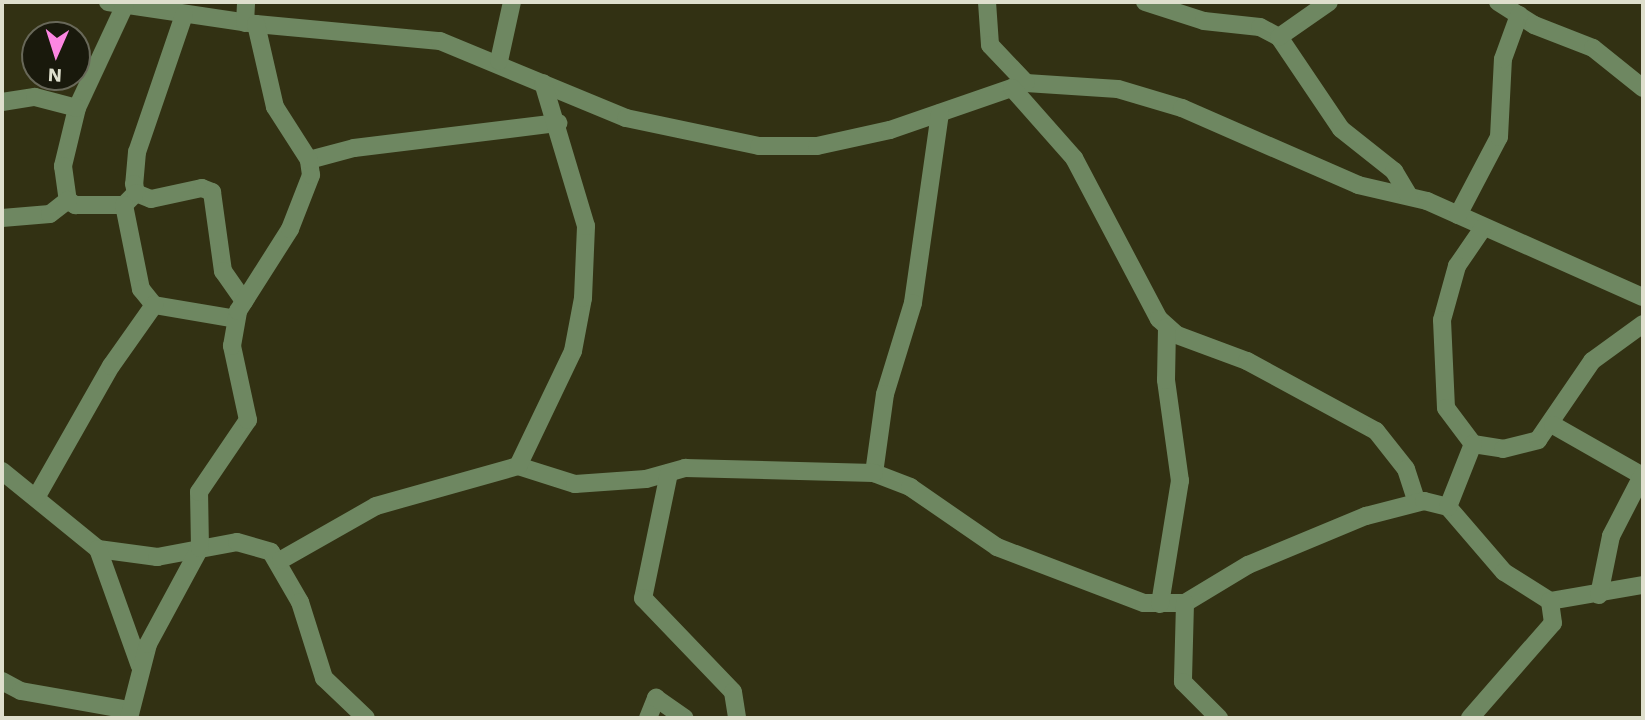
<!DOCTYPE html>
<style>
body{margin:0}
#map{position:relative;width:1645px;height:720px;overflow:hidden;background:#323113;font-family:"Work Sans",sans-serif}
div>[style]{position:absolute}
.minor>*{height:18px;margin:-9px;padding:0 9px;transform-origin:9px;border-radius:9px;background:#6e8761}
span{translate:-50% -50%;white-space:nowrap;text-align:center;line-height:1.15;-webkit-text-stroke:5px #19190c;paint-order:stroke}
.frame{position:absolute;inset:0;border:4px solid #dedfcd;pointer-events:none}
.north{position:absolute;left:21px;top:21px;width:70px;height:70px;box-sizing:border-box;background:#19190c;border:2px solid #686859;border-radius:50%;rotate:183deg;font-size:19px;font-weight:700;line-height:28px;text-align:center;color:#dedfcd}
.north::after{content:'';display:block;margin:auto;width:24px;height:32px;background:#fd86e2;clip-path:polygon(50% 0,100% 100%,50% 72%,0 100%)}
</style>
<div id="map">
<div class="minor">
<div style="left:108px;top:2px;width:150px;rotate:8.5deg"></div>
<div style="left:256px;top:24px;width:185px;rotate:5.3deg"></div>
<div style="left:440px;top:41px;width:201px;rotate:22.5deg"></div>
<div style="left:626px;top:118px;width:136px;rotate:11.9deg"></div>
<div style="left:759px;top:146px;width:58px"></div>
<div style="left:817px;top:146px;width:75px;rotate:-12.4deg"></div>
<div style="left:890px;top:130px;width:144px;rotate:-19.1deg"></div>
<div style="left:1026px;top:83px;width:92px;rotate:3.7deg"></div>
<div style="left:1118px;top:89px;width:67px;rotate:16.5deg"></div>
<div style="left:1182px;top:108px;width:192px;rotate:23.6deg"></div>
<div style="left:1358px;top:185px;width:71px;rotate:13.1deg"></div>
<div style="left:1427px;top:201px;width:236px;rotate:24deg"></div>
<div style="left:987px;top:2px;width:43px;rotate:86deg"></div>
<div style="left:990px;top:45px;width:52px;rotate:46.5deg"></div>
<div style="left:1145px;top:2px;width:62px;rotate:17.9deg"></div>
<div style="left:1204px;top:21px;width:56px;rotate:6.1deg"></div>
<div style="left:1260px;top:27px;width:21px;rotate:28deg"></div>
<div style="left:1279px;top:37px;width:111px;rotate:56deg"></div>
<div style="left:1341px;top:129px;width:68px;rotate:38.4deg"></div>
<div style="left:1394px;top:171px;width:29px;rotate:59deg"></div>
<div style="left:1498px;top:2px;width:43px;rotate:32.6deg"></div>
<div style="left:1534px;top:25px;width:63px;rotate:21.3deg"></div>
<div style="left:1593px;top:48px;width:64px;rotate:38.7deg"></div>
<div style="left:125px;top:5px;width:114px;rotate:115deg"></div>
<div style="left:77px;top:108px;width:60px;rotate:103.6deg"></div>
<div style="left:63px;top:166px;width:34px;rotate:82deg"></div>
<div style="left:68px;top:200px;width:9px;rotate:36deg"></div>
<div style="left:75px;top:205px;width:49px"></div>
<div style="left:124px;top:205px;width:17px;rotate:-45deg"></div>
<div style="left:184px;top:15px;width:145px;rotate:108.9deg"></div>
<div style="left:137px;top:152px;width:32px;rotate:95deg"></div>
<div style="left:134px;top:184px;width:9px;rotate:77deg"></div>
<div style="left:136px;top:193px;width:16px;rotate:22deg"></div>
<div style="left:151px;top:199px;width:52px;rotate:-12.2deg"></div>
<div style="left:202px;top:188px;width:11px;rotate:22deg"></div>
<div style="left:212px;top:192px;width:80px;rotate:82.1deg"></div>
<div style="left:223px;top:271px;width:37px;rotate:55deg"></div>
<div style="left:245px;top:23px;width:21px;rotate:-87deg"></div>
<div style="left:1279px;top:37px;width:61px;rotate:-35deg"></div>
<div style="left:499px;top:61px;width:60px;rotate:-77.6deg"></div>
<div style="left:1012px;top:88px;width:94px;rotate:48.5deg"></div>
<div style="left:1074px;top:158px;width:182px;rotate:62.2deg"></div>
<div style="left:1159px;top:319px;width:24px;rotate:42deg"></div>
<div style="left:1177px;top:335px;width:75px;rotate:20.4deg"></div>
<div style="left:1247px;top:361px;width:147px;rotate:28.5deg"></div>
<div style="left:1376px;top:431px;width:48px;rotate:51.7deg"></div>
<div style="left:1406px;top:469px;width:35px;rotate:72deg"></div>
<div style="left:2px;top:102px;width:33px;rotate:-9deg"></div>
<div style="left:35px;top:97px;width:43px;rotate:14.7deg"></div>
<div style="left:940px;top:113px;width:192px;rotate:98.1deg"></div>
<div style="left:913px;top:303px;width:95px;rotate:107.1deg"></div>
<div style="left:885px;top:394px;width:80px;rotate:97.9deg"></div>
<div style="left:874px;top:473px;width:39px;rotate:21deg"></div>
<div style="left:910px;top:487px;width:106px;rotate:34.6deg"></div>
<div style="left:997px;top:547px;width:157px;rotate:20.9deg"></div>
<div style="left:1144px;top:603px;width:41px"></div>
<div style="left:1185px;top:603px;width:74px;rotate:-31.1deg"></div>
<div style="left:1248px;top:565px;width:128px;rotate:-22.6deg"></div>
<div style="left:1366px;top:516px;width:60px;rotate:-14.5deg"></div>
<div style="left:1424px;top:501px;width:25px;rotate:14deg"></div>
<div style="left:1448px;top:507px;width:86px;rotate:49.3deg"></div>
<div style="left:1504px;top:572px;width:54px;rotate:32.2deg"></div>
<div style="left:1550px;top:601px;width:94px;rotate:-9.8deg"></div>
<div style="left:309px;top:160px;width:47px;rotate:-14.9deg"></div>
<div style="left:354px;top:148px;width:206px;rotate:-7deg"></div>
<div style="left:124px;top:205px;width:86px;rotate:78.6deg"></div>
<div style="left:141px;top:289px;width:21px;rotate:51deg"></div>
<div style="left:154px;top:305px;width:83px;rotate:9.7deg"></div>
<div style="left:1458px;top:215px;width:88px;rotate:-62.3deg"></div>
<div style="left:1499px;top:137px;width:78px;rotate:-87.1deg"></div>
<div style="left:1503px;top:59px;width:47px;rotate:-70deg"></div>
<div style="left:2px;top:218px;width:48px;rotate:-4.8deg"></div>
<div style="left:50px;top:214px;width:23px;rotate:-38deg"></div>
<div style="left:1483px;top:228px;width:46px;rotate:124.4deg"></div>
<div style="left:1457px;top:266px;width:56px;rotate:105.5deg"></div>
<div style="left:1442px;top:320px;width:88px;rotate:87.4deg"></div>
<div style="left:1446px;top:408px;width:45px;rotate:53.1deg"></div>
<div style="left:1473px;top:444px;width:30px;rotate:9deg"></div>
<div style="left:1503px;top:449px;width:36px;rotate:-14deg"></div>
<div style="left:1538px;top:440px;width:96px;rotate:-55.6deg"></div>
<div style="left:1592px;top:361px;width:63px;rotate:-36deg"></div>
<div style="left:1553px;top:425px;width:101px;rotate:29.6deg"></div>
<div style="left:518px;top:466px;width:60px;rotate:17.5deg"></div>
<div style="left:575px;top:484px;width:71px;rotate:-4deg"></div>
<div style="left:646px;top:479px;width:41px;rotate:-15.8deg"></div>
<div style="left:685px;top:468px;width:189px;rotate:1.5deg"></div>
<div style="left:2px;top:471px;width:124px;rotate:39.1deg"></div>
<div style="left:98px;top:549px;width:60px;rotate:7.7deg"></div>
<div style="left:157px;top:557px;width:81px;rotate:-10.6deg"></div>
<div style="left:237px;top:542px;width:35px;rotate:16deg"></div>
<div style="left:271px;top:552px;width:58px;rotate:59.9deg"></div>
<div style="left:300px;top:602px;width:80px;rotate:72.5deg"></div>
<div style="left:324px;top:678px;width:58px;rotate:43.6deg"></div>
<div style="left:669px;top:473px;width:128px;rotate:101.7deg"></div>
<div style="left:643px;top:598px;width:130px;rotate:46.2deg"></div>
<div style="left:733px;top:692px;width:26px;rotate:81deg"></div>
<div style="left:37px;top:496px;width:150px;rotate:-60.4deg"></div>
<div style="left:111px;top:366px;width:75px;rotate:-54.8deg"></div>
<div style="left:1448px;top:507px;width:68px;rotate:-68.4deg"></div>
<div style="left:98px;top:549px;width:124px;rotate:70.3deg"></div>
<div style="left:281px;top:560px;width:109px;rotate:-29.6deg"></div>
<div style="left:376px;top:506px;width:148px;rotate:-15.7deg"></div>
<div style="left:518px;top:466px;width:127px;rotate:-64.4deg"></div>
<div style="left:573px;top:351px;width:54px;rotate:-79.3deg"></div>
<div style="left:583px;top:298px;width:72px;rotate:-87.6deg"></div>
<div style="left:586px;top:226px;width:149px;rotate:-106.7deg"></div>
<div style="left:1599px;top:595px;width:60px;rotate:-78.5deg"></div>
<div style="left:1611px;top:536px;width:70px;rotate:-62.7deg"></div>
<div style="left:1185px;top:603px;width:79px;rotate:91.5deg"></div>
<div style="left:1183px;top:682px;width:51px;rotate:45deg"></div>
<div style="left:1160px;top:604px;width:125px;rotate:-80.8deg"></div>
<div style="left:1180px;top:481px;width:102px;rotate:-97.9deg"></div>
<div style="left:1166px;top:380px;width:53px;rotate:-88.9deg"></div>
<div style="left:2px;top:681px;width:21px;rotate:28deg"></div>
<div style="left:21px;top:691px;width:110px;rotate:10deg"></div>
<div style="left:129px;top:718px;width:76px;rotate:-75.6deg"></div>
<div style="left:148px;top:644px;width:109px;rotate:-61.6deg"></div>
<div style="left:200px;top:548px;width:56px;rotate:-91deg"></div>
<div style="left:199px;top:492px;width:87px;rotate:-55.8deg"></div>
<div style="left:248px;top:420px;width:76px;rotate:-102.2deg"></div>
<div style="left:232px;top:346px;width:36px;rotate:-80deg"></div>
<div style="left:238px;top:311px;width:97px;rotate:-57.6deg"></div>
<div style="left:290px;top:229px;width:58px;rotate:-68.7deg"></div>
<div style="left:311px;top:175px;width:15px;rotate:-98deg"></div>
<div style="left:309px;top:160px;width:63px;rotate:-122.7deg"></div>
<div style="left:275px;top:107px;width:85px;rotate:-102.9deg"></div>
<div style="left:648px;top:718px;width:22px;rotate:-68deg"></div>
<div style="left:656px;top:698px;width:35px;rotate:35deg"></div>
<div style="left:1470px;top:718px;width:126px;rotate:-48.9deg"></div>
<div style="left:1553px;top:623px;width:22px;rotate:-98deg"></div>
</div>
<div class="frame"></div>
<div class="north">N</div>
</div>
